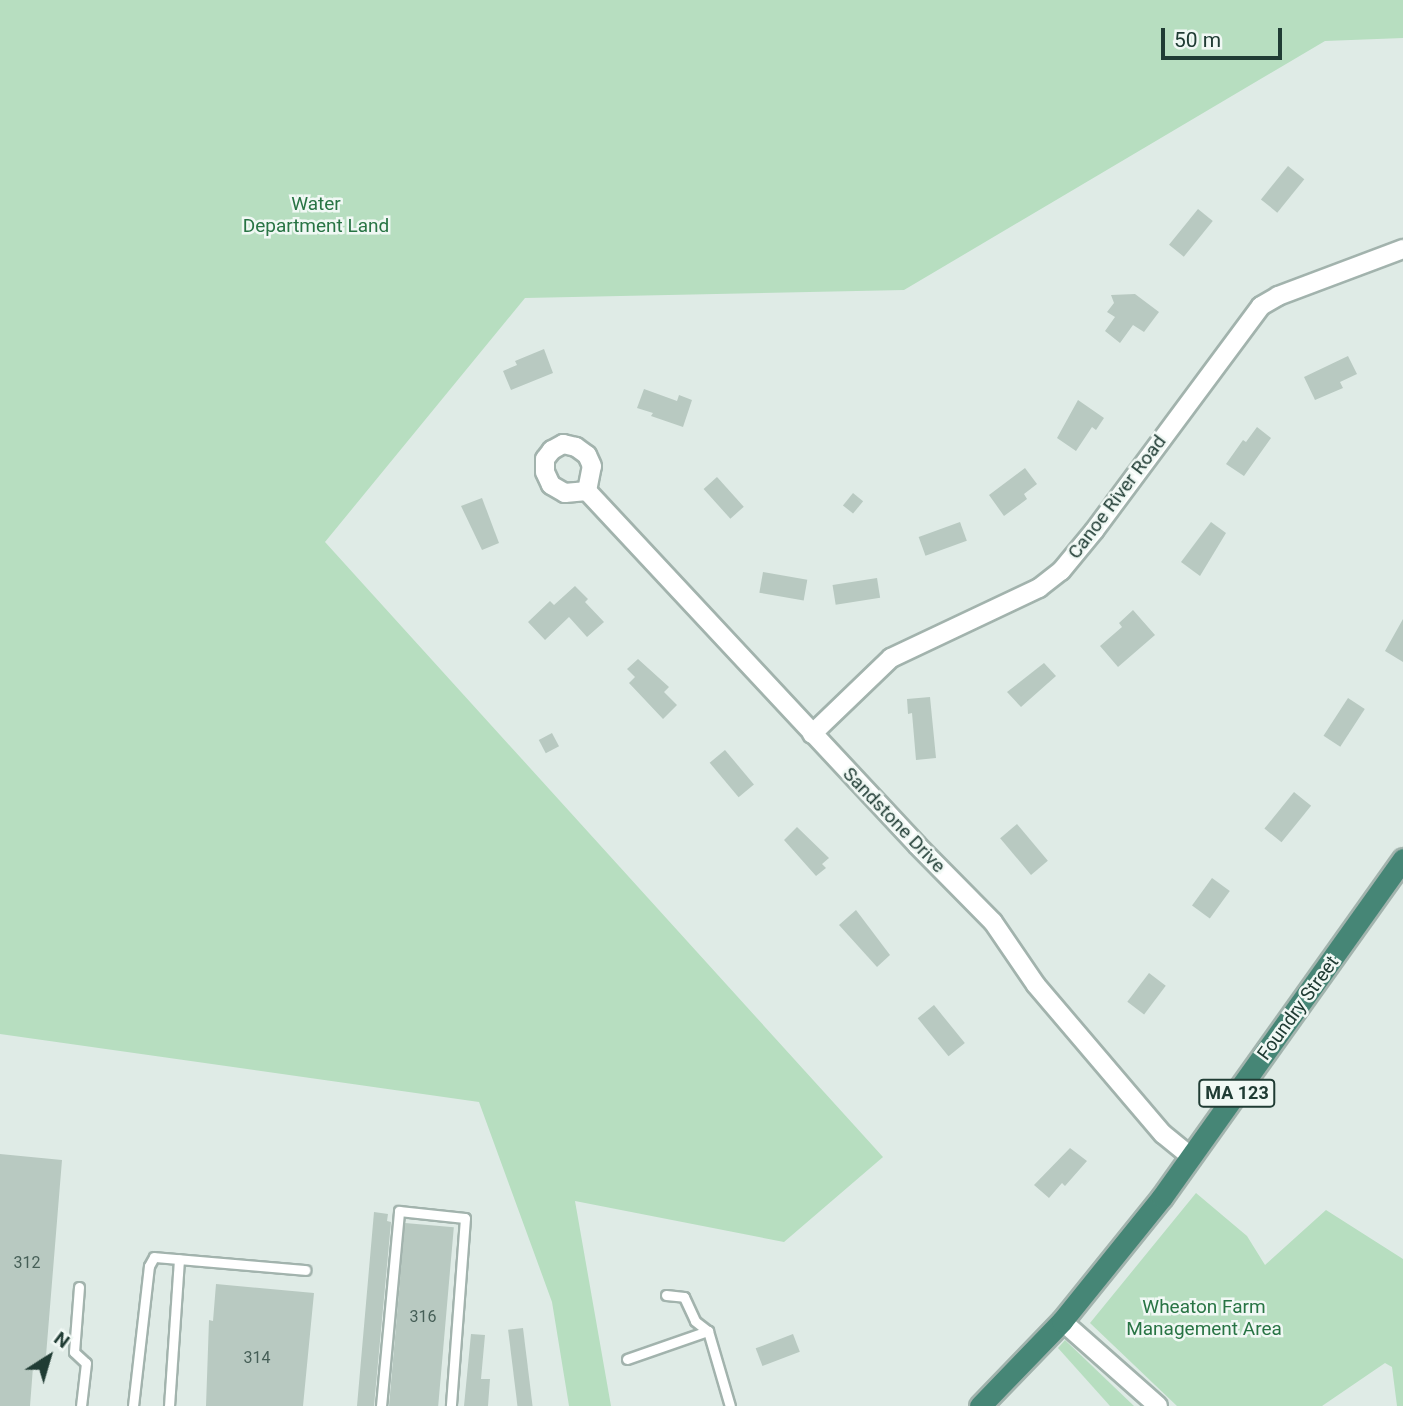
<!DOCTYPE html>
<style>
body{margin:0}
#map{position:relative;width:1403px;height:1406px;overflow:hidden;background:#dfebe6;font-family:Roboto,sans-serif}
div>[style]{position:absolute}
.green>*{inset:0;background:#b7dec0}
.building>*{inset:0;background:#b8c9c1;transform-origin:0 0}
.roads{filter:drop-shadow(2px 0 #a2b3ad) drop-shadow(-2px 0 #a2b3ad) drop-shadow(0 2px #a2b3ad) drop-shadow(0 -2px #a2b3ad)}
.service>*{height:9px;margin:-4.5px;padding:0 4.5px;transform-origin:4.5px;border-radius:4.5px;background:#fff}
.minor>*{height:18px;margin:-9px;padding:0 9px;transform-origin:9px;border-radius:9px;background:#fff}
.trunk>*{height:21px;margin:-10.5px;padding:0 10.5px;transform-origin:10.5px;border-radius:10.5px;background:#468676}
span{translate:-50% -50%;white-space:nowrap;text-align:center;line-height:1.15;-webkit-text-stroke:5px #f0f8f4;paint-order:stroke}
.number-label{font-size:16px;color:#465f57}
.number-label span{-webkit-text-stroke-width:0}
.shield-label span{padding:2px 5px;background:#f0f8f4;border:2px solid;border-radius:5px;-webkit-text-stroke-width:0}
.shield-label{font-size:18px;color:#203c34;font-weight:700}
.park-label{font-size:19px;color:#287444}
.street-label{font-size:19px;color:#203c34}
.north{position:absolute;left:14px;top:1322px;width:70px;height:70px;-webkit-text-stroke:5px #f0f8f4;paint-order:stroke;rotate:37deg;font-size:19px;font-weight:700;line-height:28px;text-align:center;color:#203c34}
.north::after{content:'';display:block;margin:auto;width:24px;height:32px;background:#203c34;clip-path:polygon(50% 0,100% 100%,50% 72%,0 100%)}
.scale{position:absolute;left:1161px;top:28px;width:121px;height:32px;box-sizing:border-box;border:4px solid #203c34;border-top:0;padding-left:9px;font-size:21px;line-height:24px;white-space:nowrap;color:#203c34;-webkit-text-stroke:5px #f0f8f4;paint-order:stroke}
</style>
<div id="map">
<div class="green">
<div style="clip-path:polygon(0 0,1403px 0,1403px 38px,1325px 41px,904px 290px,525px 298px,325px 542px,883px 1157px,784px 1242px,575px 1201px,611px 1406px,569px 1406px,552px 1302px,479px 1102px,0 1034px)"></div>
<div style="clip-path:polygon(1196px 1193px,1247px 1236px,1265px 1265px,1326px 1210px,1403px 1259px,1403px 1406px,1397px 1406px,1392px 1367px,1385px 1363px,1322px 1406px,1177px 1406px,1090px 1323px)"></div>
<div style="clip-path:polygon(1065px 1340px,1134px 1406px,1110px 1406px,1058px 1348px)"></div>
</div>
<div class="building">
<div style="left:1288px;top:166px;width:21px;height:43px;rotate:39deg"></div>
<div style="left:1198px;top:209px;width:19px;height:46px;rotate:39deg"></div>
<div style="clip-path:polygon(1135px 294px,1159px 312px,1144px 332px,1133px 325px,1120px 343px,1105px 331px,1115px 317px,1107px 312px,1114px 303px,1111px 295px)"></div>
<div style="clip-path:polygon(544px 349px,553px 373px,511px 390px,503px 371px,517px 365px,515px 361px)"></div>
<div style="clip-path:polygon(1348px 356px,1357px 374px,1340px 382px,1343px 388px,1315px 400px,1304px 377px)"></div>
<div style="clip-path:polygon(644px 389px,677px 401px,679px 395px,692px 400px,683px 427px,651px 416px,653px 413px,637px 408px)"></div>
<div style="clip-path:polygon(1078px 400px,1104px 418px,1096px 430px,1092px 427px,1076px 451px,1057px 438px)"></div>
<div style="clip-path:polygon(1257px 427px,1271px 438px,1244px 476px,1226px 464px,1243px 440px,1246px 442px)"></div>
<div style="clip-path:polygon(1025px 468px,1037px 484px,1024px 494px,1027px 499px,1004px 516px,989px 495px)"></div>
<div style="left:717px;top:477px;width:40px;height:18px;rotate:48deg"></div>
<div style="left:853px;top:493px;width:13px;height:16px;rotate:39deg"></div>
<div style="clip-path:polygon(482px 498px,499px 543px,482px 550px,461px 506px)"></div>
<div style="left:960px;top:522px;width:20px;height:44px;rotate:70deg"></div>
<div style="clip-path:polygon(1211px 522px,1226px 533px,1200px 576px,1181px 562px)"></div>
<div style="left:763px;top:572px;width:45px;height:21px;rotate:10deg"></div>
<div style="left:877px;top:578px;width:20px;height:45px;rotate:81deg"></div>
<div style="clip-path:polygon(575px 586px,588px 599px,585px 602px,604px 622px,587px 637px,569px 617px,545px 640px,528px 622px,550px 601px,554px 605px)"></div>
<div style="clip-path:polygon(1133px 610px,1155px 635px,1118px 667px,1100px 646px,1122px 627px,1119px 623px)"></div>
<div style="clip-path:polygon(1403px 619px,1403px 662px,1385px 651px)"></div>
<div style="clip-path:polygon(638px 659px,669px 687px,664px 692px,677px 705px,663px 719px,629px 683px,635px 677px,627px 669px)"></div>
<div style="clip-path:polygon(1044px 663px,1056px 676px,1021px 707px,1007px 692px)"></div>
<div style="clip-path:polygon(930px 697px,936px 758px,916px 760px,912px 713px,908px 714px,907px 699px)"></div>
<div style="left:1348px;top:698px;width:20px;height:45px;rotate:33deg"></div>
<div style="left:552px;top:733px;width:15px;height:15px;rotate:62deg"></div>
<div style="left:725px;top:750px;width:45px;height:20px;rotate:50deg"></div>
<div style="left:1294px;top:792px;width:22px;height:47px;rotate:39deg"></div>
<div style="left:1017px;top:824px;width:48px;height:22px;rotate:50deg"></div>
<div style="clip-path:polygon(797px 827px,829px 858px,822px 864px,826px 868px,816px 876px,784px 840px)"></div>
<div style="left:1212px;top:878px;width:22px;height:34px;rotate:36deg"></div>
<div style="clip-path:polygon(856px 910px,890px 955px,877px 967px,839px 925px)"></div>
<div style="left:1149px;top:973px;width:21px;height:36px;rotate:37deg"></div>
<div style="left:934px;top:1005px;width:49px;height:21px;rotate:51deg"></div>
<div style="clip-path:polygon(1070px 1148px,1087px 1161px,1065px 1186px,1062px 1183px,1049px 1198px,1034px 1185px)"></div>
<div style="clip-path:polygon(0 1154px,62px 1160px,45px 1368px,33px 1367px,30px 1406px,0 1406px)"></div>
<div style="clip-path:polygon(374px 1212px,388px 1214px,387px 1221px,391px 1222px,374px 1406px,357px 1406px)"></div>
<div style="left:405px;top:1223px;width:49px;height:184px;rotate:5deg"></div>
<div style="clip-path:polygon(216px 1284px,314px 1293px,303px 1406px,206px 1406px,209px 1320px,213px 1321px)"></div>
<div style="left:523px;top:1328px;width:79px;height:15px;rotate:83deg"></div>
<div style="clip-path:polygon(471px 1334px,485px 1335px,481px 1379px,490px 1379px,488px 1406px,464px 1406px)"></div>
<div style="left:793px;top:1334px;width:19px;height:40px;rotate:69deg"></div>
</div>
<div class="roads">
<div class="service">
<div style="left:79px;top:1287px;width:65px;rotate:94.4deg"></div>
<div style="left:74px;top:1352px;width:16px;rotate:43deg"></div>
<div style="left:86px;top:1363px;width:43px;rotate:96.6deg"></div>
<div style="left:666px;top:1295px;width:18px;rotate:6deg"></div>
<div style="left:684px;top:1297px;width:26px;rotate:65deg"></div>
<div style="left:695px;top:1321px;width:16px;rotate:38deg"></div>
<div style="left:627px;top:1359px;width:86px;rotate:-19.1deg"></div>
<div style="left:708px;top:1331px;width:78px;rotate:73.7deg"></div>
<div style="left:133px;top:1406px;width:141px;rotate:-83.5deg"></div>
<div style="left:149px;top:1266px;width:10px;rotate:-61deg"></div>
<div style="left:154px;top:1257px;width:152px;rotate:4.9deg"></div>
<div style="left:169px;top:1406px;width:147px;rotate:-86.1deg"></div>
<div style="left:381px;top:1406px;width:196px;rotate:-84.7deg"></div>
<div style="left:399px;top:1211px;width:66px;rotate:6.1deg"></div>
<div style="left:465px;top:1218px;width:189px;rotate:94.3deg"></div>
</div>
<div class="minor">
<div style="left:587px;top:491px;width:25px;rotate:-79deg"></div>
<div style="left:592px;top:466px;width:12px;rotate:-114deg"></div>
<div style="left:587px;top:455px;width:14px;rotate:-144deg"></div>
<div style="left:576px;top:447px;width:13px;rotate:-167deg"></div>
<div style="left:563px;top:444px;width:13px;rotate:151deg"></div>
<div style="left:552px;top:450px;width:11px;rotate:128deg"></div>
<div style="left:545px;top:459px;width:13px;rotate:90deg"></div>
<div style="left:545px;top:472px;width:14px;rotate:65deg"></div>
<div style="left:551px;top:485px;width:16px;rotate:30deg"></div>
<div style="left:565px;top:493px;width:22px;rotate:-5deg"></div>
<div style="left:587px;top:491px;width:484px;rotate:47deg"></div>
<div style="left:917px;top:845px;width:108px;rotate:45.4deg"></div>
<div style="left:993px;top:922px;width:76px;rotate:55.7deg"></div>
<div style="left:1036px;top:985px;width:196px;rotate:49.6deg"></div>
<div style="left:1163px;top:1134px;width:36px;rotate:39deg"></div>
<div style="left:812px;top:734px;width:110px;rotate:-43.9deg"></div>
<div style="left:891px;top:658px;width:164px;rotate:-25.3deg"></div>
<div style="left:1039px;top:588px;width:28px;rotate:-38deg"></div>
<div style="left:1061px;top:571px;width:52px;rotate:-50.5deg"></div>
<div style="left:1094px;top:531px;width:280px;rotate:-53.4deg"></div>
<div style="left:1261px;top:306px;width:20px;rotate:-30deg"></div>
<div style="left:1278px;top:296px;width:134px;rotate:-20.6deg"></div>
<div style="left:1062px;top:1321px;width:128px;rotate:41.5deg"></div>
</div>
<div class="trunk">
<div style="left:980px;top:1406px;width:118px;rotate:-46deg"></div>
<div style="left:1062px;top:1321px;width:159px;rotate:-51.1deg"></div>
<div style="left:1162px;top:1197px;width:415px;rotate:-54.5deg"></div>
</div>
</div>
<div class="number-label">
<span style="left:27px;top:1263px">312</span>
<span style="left:423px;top:1317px">316</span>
<span style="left:257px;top:1358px">314</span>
</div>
<div class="shield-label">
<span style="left:1237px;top:1093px">MA 123</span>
</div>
<div class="park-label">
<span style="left:316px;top:215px">Water<br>Department Land</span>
<span style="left:1204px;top:1318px">Wheaton Farm<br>Management Area</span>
</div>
<div class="street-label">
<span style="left:1117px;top:497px;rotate:-53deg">Canoe River Road</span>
<span style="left:894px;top:820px;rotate:46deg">Sandstone Drive</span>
<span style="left:1298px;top:1008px;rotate:-54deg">Foundry Street</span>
</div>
<div class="north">N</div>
<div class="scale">50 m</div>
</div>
